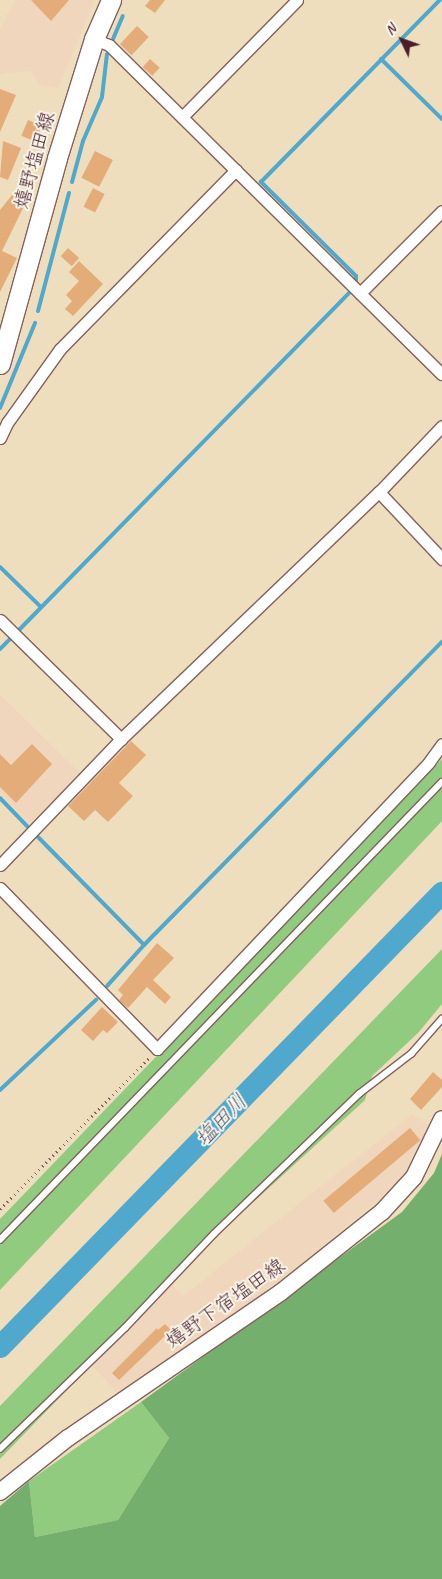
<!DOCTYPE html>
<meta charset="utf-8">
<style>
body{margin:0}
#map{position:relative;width:442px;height:1579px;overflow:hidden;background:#eedebe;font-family:Caveat,"Klee One",sans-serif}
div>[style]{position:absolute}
.built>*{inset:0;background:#f0d6bc}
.green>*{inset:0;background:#91cb7f}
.forest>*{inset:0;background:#74af6e}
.stream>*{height:4px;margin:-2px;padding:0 2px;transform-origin:2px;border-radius:2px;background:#50a9cd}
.river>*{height:22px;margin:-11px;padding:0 11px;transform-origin:11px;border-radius:11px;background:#50a9cd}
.building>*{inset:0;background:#e4ac79;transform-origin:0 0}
.path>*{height:2.5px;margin-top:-1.25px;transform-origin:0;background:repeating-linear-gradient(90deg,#83625e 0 1px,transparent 0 5px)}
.roads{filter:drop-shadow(1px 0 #83625e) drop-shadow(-1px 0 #83625e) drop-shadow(0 1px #83625e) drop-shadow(0 -1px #83625e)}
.lane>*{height:5.5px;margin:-2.75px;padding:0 2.75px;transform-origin:2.75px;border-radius:2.75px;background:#fff}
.street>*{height:11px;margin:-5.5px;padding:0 5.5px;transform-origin:5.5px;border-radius:5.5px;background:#fff}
.secondary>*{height:16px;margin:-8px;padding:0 8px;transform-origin:8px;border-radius:8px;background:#fff}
.primary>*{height:19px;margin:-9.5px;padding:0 9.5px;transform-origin:9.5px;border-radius:9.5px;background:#fff}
span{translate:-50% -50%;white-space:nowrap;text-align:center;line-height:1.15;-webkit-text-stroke:4px #fbf7ec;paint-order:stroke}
.street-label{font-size:20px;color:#4a1f2b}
.water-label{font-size:21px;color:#4c566c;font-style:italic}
.north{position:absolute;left:377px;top:15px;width:50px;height:50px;-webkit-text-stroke:4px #fbf7ec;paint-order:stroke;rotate:312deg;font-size:14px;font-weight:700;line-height:20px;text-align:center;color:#4a1f2b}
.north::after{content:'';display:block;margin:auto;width:18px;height:22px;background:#4a1f2b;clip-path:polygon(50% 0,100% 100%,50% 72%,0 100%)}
</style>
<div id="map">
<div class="built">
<div style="clip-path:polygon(15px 0,95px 0,58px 88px,40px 85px,30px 71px,0 74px,0 29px)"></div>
<div style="clip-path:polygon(0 695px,81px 774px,32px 825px,0 794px)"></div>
<div style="clip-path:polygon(412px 1114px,431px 1126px,410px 1169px,388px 1192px,274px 1285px,119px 1394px,91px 1365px,170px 1283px,183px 1296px)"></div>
</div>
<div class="green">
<div style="clip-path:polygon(442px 759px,442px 821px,0 1290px,0 1219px)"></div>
<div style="clip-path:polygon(442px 949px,442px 1004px,418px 1033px,372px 1076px,365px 1100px,215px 1237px,0 1459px,0 1406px)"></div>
<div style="clip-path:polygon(141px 1402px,169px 1438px,118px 1520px,35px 1537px,29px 1481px)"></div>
</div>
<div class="forest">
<div style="clip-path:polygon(442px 1154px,442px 1579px,0 1579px,0 1506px,29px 1481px,35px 1537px,118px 1520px,169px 1438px,141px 1402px,402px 1212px,434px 1173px)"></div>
</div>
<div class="stream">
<div style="left:113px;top:39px;width:25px;rotate:-67deg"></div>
<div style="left:381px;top:59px;width:86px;rotate:44.5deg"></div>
<div style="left:72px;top:182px;width:42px;rotate:-75deg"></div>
<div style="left:83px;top:141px;width:48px;rotate:-66.6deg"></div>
<div style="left:102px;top:97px;width:43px;rotate:-83.4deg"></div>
<div style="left:38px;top:311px;width:122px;rotate:-75.3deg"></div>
<div style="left:0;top:408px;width:92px;rotate:-67.6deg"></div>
<div style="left:0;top:567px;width:57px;rotate:44.3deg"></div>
<div style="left:19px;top:630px;width:482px;rotate:-45.6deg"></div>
<div style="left:356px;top:286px;width:10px;rotate:-90deg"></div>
<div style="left:356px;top:276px;width:134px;rotate:-135.3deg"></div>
<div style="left:261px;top:182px;width:255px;rotate:-45.5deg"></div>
<div style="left:0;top:649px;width:16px;rotate:-45deg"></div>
<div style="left:0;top:798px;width:39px;rotate:46deg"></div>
<div style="left:38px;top:837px;width:151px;rotate:45.5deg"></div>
<div style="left:144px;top:945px;width:55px;rotate:132.1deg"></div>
<div style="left:144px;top:945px;width:425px;rotate:-45.5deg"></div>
<div style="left:0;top:1090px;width:132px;rotate:-43.2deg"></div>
</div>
<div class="river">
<div style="left:0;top:1347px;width:634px;rotate:-45.77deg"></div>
</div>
<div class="building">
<div style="clip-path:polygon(31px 0,69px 0,51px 21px)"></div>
<div style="clip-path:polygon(150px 0,165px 0,155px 13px,145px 6px)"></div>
<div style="left:137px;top:26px;width:16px;height:25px;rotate:43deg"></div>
<div style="left:150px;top:59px;width:13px;height:11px;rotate:42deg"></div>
<div style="clip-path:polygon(0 89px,16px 95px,0 132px)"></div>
<div style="left:28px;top:120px;width:15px;height:17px;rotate:23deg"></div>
<div style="clip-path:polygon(3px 141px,21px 148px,8px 180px,0 177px)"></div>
<div style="left:95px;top:151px;width:20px;height:30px;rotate:27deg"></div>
<div style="left:93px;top:188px;width:13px;height:21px;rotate:27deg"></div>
<div style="clip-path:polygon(12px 195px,26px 202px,2px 251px,17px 258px,0 292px,0 210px)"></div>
<div style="left:68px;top:248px;width:15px;height:11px;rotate:42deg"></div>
<div style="clip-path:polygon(79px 261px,103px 284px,73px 316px,65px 309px,72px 301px,66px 295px,79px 281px,69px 272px)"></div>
<div style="clip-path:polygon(131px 741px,146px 755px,119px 783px,133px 796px,108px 822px,95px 810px,84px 821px,68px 806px)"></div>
<div style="clip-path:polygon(32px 744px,52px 764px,16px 803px,0 787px,0 754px,11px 765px)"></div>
<div style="clip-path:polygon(157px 943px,174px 958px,153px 980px,171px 997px,165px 1004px,147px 987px,128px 1008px,119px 1000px,123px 995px,118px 990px)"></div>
<div style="clip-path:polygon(102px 1007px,118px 1022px,107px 1033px,103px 1030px,93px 1041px,81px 1030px)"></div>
<div style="clip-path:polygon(433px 1072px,442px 1080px,442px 1087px,421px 1110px,410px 1099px)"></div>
<div style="left:410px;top:1128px;width:16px;height:113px;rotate:50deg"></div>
<div style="clip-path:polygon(165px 1324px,171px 1330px,119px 1380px,112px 1373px,157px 1328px,158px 1330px)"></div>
</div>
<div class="path">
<div style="left:0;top:1209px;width:212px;rotate:-45.4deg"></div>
</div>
<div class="roads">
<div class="lane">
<div style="left:0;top:1240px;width:636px;rotate:-46.02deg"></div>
<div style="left:0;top:1449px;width:174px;rotate:-44.1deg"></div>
<div style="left:125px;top:1328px;width:129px;rotate:-46.6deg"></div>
<div style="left:214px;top:1234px;width:202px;rotate:-44deg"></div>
<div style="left:359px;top:1094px;width:66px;rotate:-37.6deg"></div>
<div style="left:411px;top:1054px;width:47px;rotate:-48.5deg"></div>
</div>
<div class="street">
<div style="left:94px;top:39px;width:16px;rotate:22deg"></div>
<div style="left:109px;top:45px;width:468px;rotate:44.7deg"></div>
<div style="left:182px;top:117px;width:164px;rotate:-45.5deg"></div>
<div style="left:360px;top:293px;width:116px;rotate:-45deg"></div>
<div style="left:0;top:438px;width:17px;rotate:-65deg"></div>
<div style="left:7px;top:423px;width:91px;rotate:-54.4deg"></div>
<div style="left:60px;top:349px;width:251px;rotate:-45.5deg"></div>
<div style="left:379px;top:492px;width:92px;rotate:46.8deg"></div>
<div style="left:0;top:620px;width:170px;rotate:44.5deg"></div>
<div style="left:0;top:865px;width:175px;rotate:-46.2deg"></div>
<div style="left:121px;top:739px;width:357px;rotate:-43.8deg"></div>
<div style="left:379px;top:492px;width:91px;rotate:-46.3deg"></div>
<div style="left:0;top:888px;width:225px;rotate:45.7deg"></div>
<div style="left:157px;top:1049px;width:395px;rotate:-46.5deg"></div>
<div style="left:429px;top:762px;width:22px;rotate:-54deg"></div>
</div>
<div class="secondary">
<div style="left:0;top:1492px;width:87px;rotate:-38.5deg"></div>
<div style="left:68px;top:1438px;width:257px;rotate:-34.4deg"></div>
<div style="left:280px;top:1293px;width:130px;rotate:-38.5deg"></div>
<div style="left:382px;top:1212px;width:47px;rotate:-47.6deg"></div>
<div style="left:414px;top:1177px;width:64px;rotate:-64.2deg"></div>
</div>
<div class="primary">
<div style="left:0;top:364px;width:214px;rotate:-74.5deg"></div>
<div style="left:57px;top:158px;width:125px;rotate:-72.7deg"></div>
<div style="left:94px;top:39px;width:43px;rotate:-66.4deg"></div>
</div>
</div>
<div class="street-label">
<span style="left:34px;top:160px;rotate:-74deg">嬉野塩田線</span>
<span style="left:225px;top:1303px;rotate:-35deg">嬉野下宿塩田線</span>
</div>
<div class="water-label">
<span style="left:221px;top:1120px;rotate:-46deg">塩田川</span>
</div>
<div class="north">N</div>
</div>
